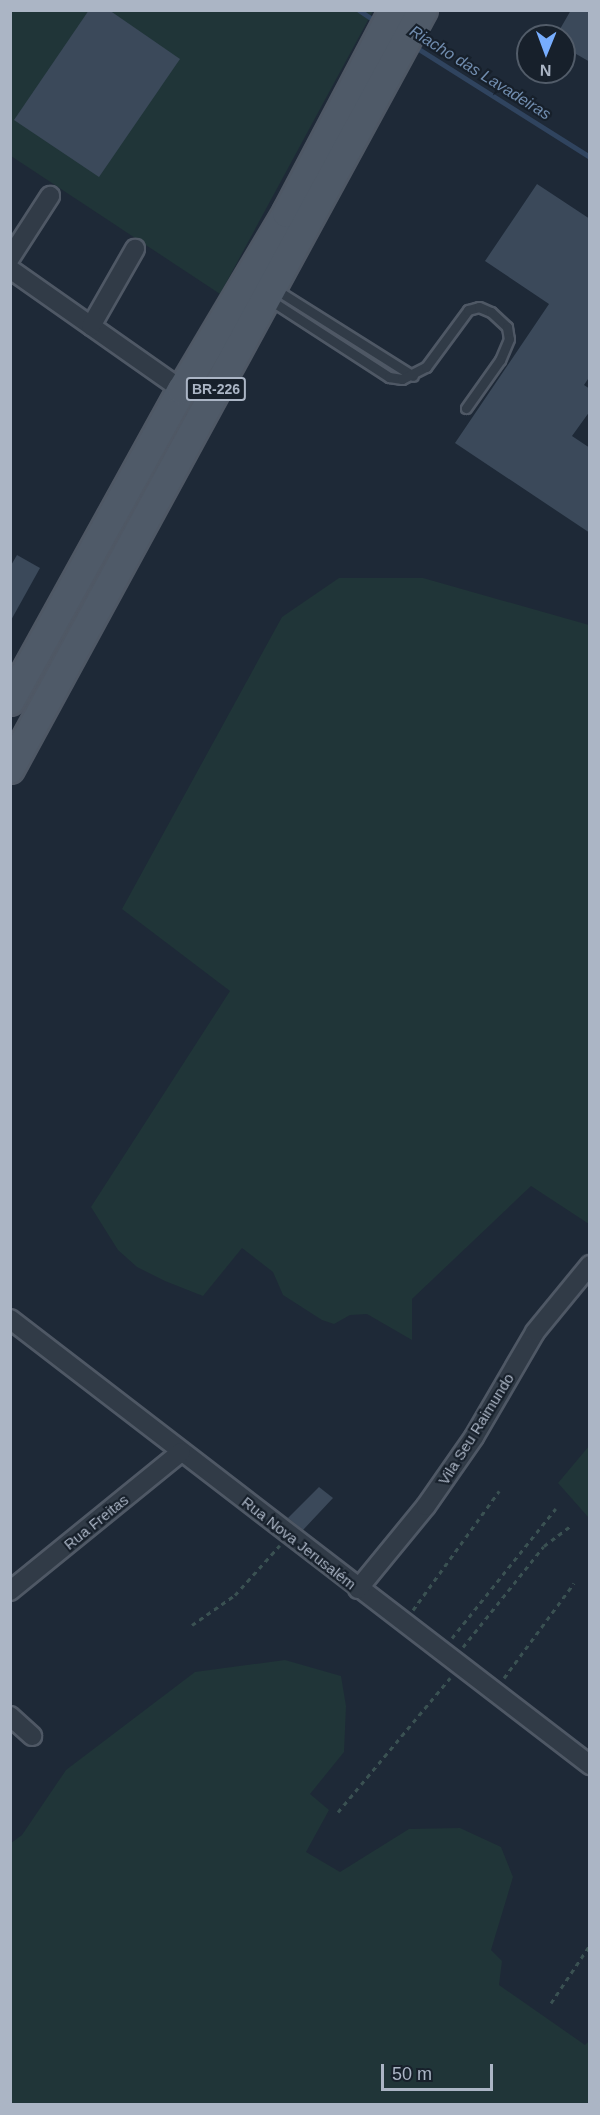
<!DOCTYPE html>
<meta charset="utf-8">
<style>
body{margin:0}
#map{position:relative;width:600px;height:2115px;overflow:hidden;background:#1e2937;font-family:Helvetica,sans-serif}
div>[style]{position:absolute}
.green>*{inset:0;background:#203538}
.stream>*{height:4.5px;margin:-2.25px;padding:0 2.25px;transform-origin:2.25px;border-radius:2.25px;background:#30445f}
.building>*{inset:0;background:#3b495a}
.path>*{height:3px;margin-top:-1.5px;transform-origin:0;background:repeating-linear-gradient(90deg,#3a5152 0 4.5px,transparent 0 9px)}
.roads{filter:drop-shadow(2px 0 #4f5865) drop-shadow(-2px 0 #4f5865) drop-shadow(0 2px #4f5865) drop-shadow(0 -2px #4f5865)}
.lane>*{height:9px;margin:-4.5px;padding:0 4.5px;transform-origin:4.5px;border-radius:4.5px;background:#313b47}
.street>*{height:18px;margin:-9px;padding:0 9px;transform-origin:9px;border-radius:9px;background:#313b47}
.primary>*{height:28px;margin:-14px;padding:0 14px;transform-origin:14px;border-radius:14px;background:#4f5a68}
span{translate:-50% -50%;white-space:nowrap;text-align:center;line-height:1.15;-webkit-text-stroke:4.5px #17202b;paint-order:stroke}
.shield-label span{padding:2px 4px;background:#17202b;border:2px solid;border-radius:4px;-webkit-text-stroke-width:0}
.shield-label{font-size:14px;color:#abb5c5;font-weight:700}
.street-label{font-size:15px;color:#abb5c5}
.water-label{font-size:16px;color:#718daf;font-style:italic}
.frame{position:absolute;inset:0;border:12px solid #abb5c5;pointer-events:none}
.north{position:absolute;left:516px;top:24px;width:60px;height:60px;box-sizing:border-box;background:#17202b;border:2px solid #525c69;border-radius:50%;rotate:181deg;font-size:16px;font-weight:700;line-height:24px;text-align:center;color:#abb5c5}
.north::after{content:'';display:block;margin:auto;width:21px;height:27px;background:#77adfe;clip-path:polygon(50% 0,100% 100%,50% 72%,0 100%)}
.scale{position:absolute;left:381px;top:2064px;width:112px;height:27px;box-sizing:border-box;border:3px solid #abb5c5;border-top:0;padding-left:8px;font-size:18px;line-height:21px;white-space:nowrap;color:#abb5c5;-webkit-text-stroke:4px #17202b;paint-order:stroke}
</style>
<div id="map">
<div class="green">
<div style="clip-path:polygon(10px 11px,373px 11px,220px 294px,11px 156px)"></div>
<div style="clip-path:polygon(339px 578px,423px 578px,589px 625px,589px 1224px,531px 1186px,412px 1299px,412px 1340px,367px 1314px,350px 1315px,334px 1324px,322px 1320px,283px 1295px,273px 1272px,242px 1248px,203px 1296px,165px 1281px,137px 1267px,118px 1250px,91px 1207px,230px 991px,122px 909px,282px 617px)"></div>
<div style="clip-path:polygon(589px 1446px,589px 1518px,558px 1483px)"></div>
<div style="clip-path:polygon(285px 1660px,341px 1676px,346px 1706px,344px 1752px,310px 1794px,329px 1810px,306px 1852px,340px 1872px,409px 1829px,460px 1828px,501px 1847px,513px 1877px,491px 1950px,502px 1961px,499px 1985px,585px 2045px,589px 2041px,589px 2104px,11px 2104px,11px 1843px,22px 1835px,66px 1770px,195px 1672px)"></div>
</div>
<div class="stream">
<div style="left:359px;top:10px;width:22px;rotate:34deg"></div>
<div style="left:414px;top:46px;width:208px;rotate:32.2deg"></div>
</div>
<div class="building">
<div style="clip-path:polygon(89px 10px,109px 10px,180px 59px,99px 177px,14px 120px)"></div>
<div style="clip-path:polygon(571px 10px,590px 10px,590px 62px,564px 47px,564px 36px,556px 36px)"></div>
<div style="clip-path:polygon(537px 184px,590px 219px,590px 376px,584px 385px,590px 389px,590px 411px,572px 436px,590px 448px,590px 533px,455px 443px,549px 304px,485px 261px)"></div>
<div style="clip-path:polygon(17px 555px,40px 568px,10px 622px,10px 567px)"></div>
<div style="clip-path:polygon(319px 1487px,333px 1498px,303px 1530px,288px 1518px)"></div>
</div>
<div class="path">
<div style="left:413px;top:1610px;width:147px;rotate:-54.1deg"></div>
<div style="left:192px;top:1625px;width:52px;rotate:-34.9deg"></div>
<div style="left:235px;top:1595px;width:67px;rotate:-48deg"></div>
<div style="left:452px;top:1638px;width:166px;rotate:-51.3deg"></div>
<div style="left:463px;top:1647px;width:129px;rotate:-51.3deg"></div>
<div style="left:544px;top:1546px;width:34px;rotate:-37deg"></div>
<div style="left:504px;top:1678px;width:118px;rotate:-53.6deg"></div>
<div style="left:338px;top:1812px;width:175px;rotate:-50.1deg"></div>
<div style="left:551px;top:2003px;width:70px;rotate:-56.1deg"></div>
</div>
<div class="roads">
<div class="lane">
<div style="left:275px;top:289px;width:163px;rotate:32.2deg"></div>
<div style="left:270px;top:300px;width:142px;rotate:32.9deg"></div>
<div style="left:389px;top:377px;width:13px;rotate:9deg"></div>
<div style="left:402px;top:379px;width:27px;rotate:-27deg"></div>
<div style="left:426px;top:367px;width:71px;rotate:-53.6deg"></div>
<div style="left:468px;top:310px;width:11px;rotate:-15deg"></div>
<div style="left:479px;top:307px;width:13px;rotate:23deg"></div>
<div style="left:491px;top:312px;width:22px;rotate:43deg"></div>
<div style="left:507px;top:327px;width:12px;rotate:81deg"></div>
<div style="left:509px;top:339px;width:23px;rotate:113deg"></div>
<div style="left:500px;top:360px;width:59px;rotate:125.3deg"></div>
</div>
<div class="street">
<div style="left:10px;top:258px;width:74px;rotate:-57.2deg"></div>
<div style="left:10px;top:269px;width:210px;rotate:35.1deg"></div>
<div style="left:91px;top:326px;width:89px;rotate:-60.3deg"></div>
<div style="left:10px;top:1319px;width:732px;rotate:37.56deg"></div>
<div style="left:358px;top:1589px;width:107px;rotate:-50.7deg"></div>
<div style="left:426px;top:1506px;width:84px;rotate:-55.2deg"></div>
<div style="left:474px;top:1437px;width:121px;rotate:-59.8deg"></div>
<div style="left:535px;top:1332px;width:87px;rotate:-50.6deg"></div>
<div style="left:10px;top:1591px;width:220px;rotate:-39.1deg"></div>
<div style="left:10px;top:1716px;width:30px;rotate:42deg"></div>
</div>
<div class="primary">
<div style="left:10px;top:701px;width:355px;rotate:-61.1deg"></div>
<div style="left:182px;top:390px;width:206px;rotate:-59.3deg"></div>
<div style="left:287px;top:213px;width:229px;rotate:-62.2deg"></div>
<div style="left:10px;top:769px;width:864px;rotate:-61.45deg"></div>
</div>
</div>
<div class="shield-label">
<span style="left:216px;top:389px">BR-226</span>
</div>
<div class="street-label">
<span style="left:476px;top:1429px;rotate:-58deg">Vila Seu Raimundo</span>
<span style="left:96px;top:1522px;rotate:-39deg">Rua Freitas</span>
<span style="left:299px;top:1543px;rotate:38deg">Rua Nova Jerusalém</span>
</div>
<div class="water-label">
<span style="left:480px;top:73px;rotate:32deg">Riacho das Lavadeiras</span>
</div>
<div class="frame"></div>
<div class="north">N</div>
<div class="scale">50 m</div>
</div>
